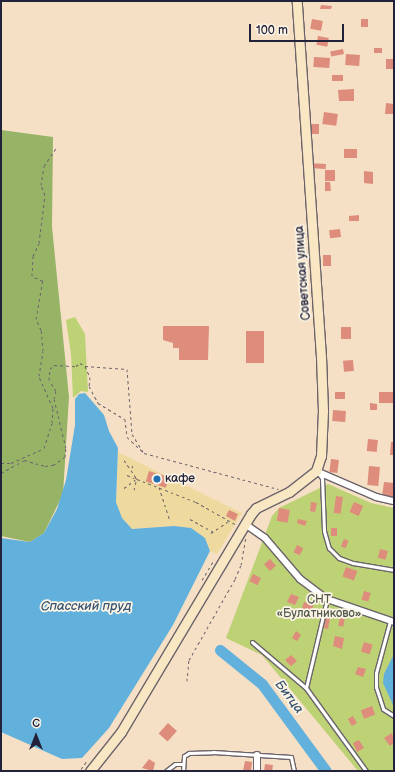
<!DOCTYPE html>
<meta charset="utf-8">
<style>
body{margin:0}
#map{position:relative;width:395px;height:772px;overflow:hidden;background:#f5e0c5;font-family:"Balsamiq Sans",sans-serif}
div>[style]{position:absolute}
.green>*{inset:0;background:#bdd175}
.forest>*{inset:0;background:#96b366}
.sand>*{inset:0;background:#eeda9e}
.water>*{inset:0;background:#62b0dc}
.river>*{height:11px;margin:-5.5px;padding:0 5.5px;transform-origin:5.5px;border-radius:5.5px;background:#62b0dc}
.building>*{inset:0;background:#de8c7c;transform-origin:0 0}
.path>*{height:1px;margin-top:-0.5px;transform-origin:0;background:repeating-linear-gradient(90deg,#6c646b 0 3px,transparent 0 6px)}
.roads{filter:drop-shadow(1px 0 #6c646b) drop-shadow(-1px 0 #6c646b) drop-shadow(0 1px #6c646b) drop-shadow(0 -1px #6c646b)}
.lane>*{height:3px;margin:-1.5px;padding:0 1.5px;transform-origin:1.5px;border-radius:1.5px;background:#fff}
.street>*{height:6px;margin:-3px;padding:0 3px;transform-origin:3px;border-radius:3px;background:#fff}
.secondary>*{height:9px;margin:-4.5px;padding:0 4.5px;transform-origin:4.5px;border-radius:4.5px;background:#f9e7c3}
.dots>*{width:11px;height:11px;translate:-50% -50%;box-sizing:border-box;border:2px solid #fcf5e5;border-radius:50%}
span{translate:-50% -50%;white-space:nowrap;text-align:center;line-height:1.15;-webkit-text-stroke:3.5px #fcf5e5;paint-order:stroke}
.street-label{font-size:12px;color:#22223b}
.poi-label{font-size:12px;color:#22223b}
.left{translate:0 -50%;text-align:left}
.park-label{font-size:12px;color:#50574c}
.water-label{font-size:13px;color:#385473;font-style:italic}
.frame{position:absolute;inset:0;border:2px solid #22223b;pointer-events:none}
.north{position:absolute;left:16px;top:716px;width:40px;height:40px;-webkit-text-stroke:3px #fcf5e5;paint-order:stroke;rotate:0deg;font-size:11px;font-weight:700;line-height:16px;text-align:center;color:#22223b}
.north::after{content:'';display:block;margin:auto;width:14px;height:18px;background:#22223b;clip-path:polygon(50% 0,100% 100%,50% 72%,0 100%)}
.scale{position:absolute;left:249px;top:24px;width:95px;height:18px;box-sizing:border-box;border:2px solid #22223b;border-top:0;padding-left:5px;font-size:12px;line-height:14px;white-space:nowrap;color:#22223b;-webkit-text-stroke:3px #fcf5e5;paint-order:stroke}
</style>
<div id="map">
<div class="green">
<div style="clip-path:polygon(75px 317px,85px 334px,88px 392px,81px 391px,73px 398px,71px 354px,66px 320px)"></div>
<div style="clip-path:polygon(328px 484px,371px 503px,394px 508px,394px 771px,358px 771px,262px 655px,226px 638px,272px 516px,279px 508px)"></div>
</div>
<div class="forest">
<div style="clip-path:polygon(1px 130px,53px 137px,52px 227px,69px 397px,63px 494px,44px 533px,30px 542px,1px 536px)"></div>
</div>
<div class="sand">
<div style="clip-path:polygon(118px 452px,242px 513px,217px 554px,210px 551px,205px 538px,174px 526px,132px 529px,122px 518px,116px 502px)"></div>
</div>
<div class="water">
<div style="clip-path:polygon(85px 393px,104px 415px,109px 431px,118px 448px,116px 502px,122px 518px,132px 529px,174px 526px,191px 528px,205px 538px,210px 551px,173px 625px,109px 728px,82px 758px,62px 759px,1px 732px,1px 538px,30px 542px,44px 533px,57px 509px,66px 480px,75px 425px,75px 399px,79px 394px)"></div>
<div style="clip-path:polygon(394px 654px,394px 707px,383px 683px,384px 674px)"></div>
</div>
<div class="river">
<div style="left:220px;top:650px;width:54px;rotate:39deg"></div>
<div style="left:262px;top:684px;width:108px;rotate:53.7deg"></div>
</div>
<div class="building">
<div style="clip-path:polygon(321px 5px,332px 6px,331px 9px,320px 9px)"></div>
<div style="left:312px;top:19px;width:11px;height:10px;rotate:10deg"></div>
<div style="left:361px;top:19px;width:7px;height:8px"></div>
<div style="left:318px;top:36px;width:11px;height:9px;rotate:10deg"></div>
<div style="left:374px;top:48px;width:8px;height:5px"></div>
<div style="left:343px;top:49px;width:5px;height:13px;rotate:79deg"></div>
<div style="left:346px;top:54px;width:14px;height:11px;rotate:4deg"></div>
<div style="left:314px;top:57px;width:16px;height:10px;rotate:4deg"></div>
<div style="left:386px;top:59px;width:8px;height:10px"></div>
<div style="left:332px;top:75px;width:11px;height:6px"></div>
<div style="clip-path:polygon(354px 89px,354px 101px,339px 101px,338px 90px)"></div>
<div style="clip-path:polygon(386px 103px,394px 104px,394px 114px,385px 114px)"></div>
<div style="left:324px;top:112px;width:14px;height:12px;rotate:8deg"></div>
<div style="left:310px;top:124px;width:9px;height:10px"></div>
<div style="left:344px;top:149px;width:13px;height:9px"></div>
<div style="left:308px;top:163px;width:18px;height:5px;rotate:3deg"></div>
<div style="left:325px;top:170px;width:10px;height:11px"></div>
<div style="clip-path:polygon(364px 171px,373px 172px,373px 184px,364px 183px)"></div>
<div style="clip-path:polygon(325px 182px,330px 182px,331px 191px,325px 191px)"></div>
<div style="clip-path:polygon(359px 215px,359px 221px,349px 221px,349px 216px)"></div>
<div style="left:340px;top:229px;width:8px;height:11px;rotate:83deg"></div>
<div style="left:323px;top:255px;width:8px;height:11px"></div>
<div style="clip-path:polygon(163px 326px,209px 326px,208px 360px,179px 360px,179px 348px,173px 348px,173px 343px,163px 340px)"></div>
<div style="left:341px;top:327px;width:10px;height:12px"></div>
<div style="left:246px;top:331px;width:18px;height:32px"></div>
<div style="left:353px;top:360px;width:11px;height:10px;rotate:85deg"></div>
<div style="left:335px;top:392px;width:10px;height:7px"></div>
<div style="left:379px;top:392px;width:14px;height:11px"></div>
<div style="clip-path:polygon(370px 403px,377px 404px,377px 410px,370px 410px)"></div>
<div style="left:333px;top:410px;width:13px;height:11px;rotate:4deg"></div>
<div style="left:368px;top:439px;width:10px;height:12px;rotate:6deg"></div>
<div style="clip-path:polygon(391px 442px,394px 442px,394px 455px,390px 455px)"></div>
<div style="left:331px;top:459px;width:8px;height:13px;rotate:7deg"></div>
<div style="left:369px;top:466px;width:11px;height:19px;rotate:5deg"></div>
<div style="left:149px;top:471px;width:21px;height:11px;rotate:17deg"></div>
<div style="clip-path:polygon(384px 482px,394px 483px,394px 497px,382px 496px)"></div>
<div style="left:336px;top:496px;width:7px;height:17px;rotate:8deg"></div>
<div style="clip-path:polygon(311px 502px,317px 503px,315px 512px,310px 511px)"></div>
<div style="left:354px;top:502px;width:10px;height:11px;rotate:24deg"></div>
<div style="left:279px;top:508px;width:11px;height:13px;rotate:10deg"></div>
<div style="clip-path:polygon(229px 510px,238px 514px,235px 521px,226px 516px)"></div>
<div style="clip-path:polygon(298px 519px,307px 521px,305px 526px,297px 523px)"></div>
<div style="left:331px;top:528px;width:6px;height:8px"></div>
<div style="left:344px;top:539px;width:5px;height:8px;rotate:22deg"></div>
<div style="left:297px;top:545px;width:7px;height:8px;rotate:27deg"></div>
<div style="left:380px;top:549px;width:8px;height:9px;rotate:14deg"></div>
<div style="left:270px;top:559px;width:9px;height:8px;rotate:49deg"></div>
<div style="left:346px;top:567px;width:12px;height:10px;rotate:20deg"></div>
<div style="left:253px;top:574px;width:9px;height:8px;rotate:27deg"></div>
<div style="left:364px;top:591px;width:7px;height:9px;rotate:16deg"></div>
<div style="clip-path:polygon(291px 594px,299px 597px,295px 605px,287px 602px)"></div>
<div style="left:304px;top:602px;width:10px;height:10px;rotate:17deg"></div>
<div style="clip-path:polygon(326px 611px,331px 612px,328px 629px,324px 628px)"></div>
<div style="left:340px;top:617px;width:5px;height:9px;rotate:11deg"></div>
<div style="clip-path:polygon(296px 631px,301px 635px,297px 641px,292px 638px)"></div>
<div style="clip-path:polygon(335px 636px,344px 638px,342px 649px,333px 646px)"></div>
<div style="left:364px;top:642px;width:9px;height:10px;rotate:18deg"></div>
<div style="clip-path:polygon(291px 655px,297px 661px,291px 666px,285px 660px)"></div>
<div style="clip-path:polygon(358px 667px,366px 669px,363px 677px,355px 674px)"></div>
<div style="left:372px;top:706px;width:9px;height:12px;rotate:69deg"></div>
<div style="left:353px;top:716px;width:8px;height:6px;rotate:60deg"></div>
<div style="left:168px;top:723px;width:12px;height:14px;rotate:42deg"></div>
<div style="clip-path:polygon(392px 733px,394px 743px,390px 746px,384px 738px)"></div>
<div style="clip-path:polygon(359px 740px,364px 748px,357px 752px,353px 743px)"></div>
<div style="clip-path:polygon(149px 759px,155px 763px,153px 771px,142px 768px)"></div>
<div style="clip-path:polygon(245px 761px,252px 762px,251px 771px,243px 771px)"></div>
<div style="left:265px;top:764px;width:8px;height:6px;rotate:7deg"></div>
</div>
<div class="path">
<div style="left:85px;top:366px;width:42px;rotate:4.1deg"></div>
<div style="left:127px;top:369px;width:65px;rotate:85.6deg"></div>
<div style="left:132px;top:434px;width:22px;rotate:58deg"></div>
<div style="left:144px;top:453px;width:139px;rotate:15deg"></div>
<div style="left:124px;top:460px;width:23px;rotate:56deg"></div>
<div style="left:137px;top:479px;width:3px;rotate:-135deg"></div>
<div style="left:1px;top:463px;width:10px"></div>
<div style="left:11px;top:463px;width:36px;rotate:-24deg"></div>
<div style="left:44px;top:448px;width:26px;rotate:-72deg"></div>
<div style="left:52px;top:423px;width:15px;rotate:-86deg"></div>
<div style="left:53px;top:408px;width:35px;rotate:-114deg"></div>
<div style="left:39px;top:376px;width:25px;rotate:-81deg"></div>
<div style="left:43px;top:351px;width:21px;rotate:-95deg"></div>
<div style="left:41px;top:330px;width:12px;rotate:-114deg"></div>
<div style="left:36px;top:319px;width:39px;rotate:-80deg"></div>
<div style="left:43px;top:281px;width:12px;rotate:-156deg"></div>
<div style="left:32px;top:276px;width:20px;rotate:-87deg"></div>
<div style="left:33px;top:256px;width:14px;rotate:-65deg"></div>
<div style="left:39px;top:243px;width:48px;rotate:-82.9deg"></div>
<div style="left:45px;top:195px;width:11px;rotate:-112deg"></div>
<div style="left:41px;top:185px;width:19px;rotate:-81deg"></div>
<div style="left:44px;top:166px;width:22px;rotate:-56deg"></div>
<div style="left:132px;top:468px;width:4px;rotate:-76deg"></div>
<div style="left:1px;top:473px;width:26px;rotate:-29deg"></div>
<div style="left:24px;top:460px;width:22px;rotate:16deg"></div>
<div style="left:45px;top:466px;width:8px;rotate:-7deg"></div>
<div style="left:53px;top:465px;width:14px;rotate:-34deg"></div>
<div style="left:65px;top:457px;width:9px;rotate:-84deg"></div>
<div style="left:66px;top:448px;width:50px;rotate:-103.8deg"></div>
<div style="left:54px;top:399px;width:8px;rotate:-76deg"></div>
<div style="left:56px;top:391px;width:13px;rotate:-122deg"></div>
<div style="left:49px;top:380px;width:11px;rotate:-85deg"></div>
<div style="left:50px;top:369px;width:6px;rotate:-45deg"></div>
<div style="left:54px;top:365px;width:22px;rotate:3deg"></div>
<div style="left:76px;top:366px;width:5px;rotate:-37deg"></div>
<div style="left:80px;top:363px;width:6px;rotate:31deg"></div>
<div style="left:85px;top:366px;width:12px;rotate:66deg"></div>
<div style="left:90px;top:377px;width:9px;rotate:96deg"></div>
<div style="left:89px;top:386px;width:19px;rotate:62deg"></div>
<div style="left:98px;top:403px;width:31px;rotate:31deg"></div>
<div style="left:125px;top:419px;width:18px;rotate:84deg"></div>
<div style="left:127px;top:437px;width:23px;rotate:43deg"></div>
<div style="left:127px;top:475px;width:8px;rotate:23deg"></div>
<div style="left:137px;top:479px;width:63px;rotate:21.3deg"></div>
<div style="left:196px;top:502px;width:45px;rotate:29.4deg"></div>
<div style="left:159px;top:487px;width:33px;rotate:72deg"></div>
<div style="left:124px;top:488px;width:14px;rotate:-36deg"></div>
<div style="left:134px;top:490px;width:9px;rotate:-77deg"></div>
<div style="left:190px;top:519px;width:26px;rotate:29deg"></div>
<div style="left:211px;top:533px;width:22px;rotate:-34deg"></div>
<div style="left:202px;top:580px;width:21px;rotate:-59deg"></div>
<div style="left:187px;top:681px;width:21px;rotate:-85deg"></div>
<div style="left:189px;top:660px;width:93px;rotate:-60.4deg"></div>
<div style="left:235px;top:579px;width:15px;rotate:-67deg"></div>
<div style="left:241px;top:565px;width:27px;rotate:-80deg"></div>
<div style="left:81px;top:769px;width:9px;rotate:-54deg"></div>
</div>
<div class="roads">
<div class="lane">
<div style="left:319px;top:474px;width:5px;rotate:53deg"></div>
<div style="left:322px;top:478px;width:53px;rotate:87.8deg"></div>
<div style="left:324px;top:531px;width:18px;rotate:74deg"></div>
<div style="left:329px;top:548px;width:14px;rotate:45deg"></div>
<div style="left:339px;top:558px;width:15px;rotate:20deg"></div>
<div style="left:353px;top:563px;width:42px;rotate:9.7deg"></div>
<div style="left:327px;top:599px;width:91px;rotate:103.3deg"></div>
<div style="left:306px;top:688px;width:102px;rotate:54.1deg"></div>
<div style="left:390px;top:621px;width:54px;rotate:105.1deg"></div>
<div style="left:376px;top:673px;width:14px;rotate:90deg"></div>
<div style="left:376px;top:687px;width:23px;rotate:72deg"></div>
<div style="left:383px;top:709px;width:13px;rotate:32deg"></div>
<div style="left:252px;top:642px;width:71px;rotate:40.4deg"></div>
<div style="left:166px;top:771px;width:11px;rotate:-38deg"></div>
<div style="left:175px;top:764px;width:8px"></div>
<div style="left:183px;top:771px;width:15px;rotate:-86deg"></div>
<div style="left:184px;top:756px;width:6px;rotate:-31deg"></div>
<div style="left:189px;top:753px;width:24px;rotate:-2deg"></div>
<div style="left:213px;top:752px;width:78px;rotate:3.7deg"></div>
<div style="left:291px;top:757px;width:14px;rotate:78deg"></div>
</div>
<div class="street">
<div style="left:316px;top:471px;width:65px;rotate:23.4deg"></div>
<div style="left:376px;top:497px;width:18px;rotate:13deg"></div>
<div style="left:245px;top:524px;width:24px;rotate:35deg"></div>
<div style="left:265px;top:538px;width:54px;rotate:49.5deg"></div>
<div style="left:300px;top:579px;width:34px;rotate:37deg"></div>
<div style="left:327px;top:599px;width:71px;rotate:18.9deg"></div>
<div style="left:257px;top:771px;width:16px;rotate:-90deg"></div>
</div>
<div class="secondary">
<div style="left:90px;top:771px;width:50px;rotate:-51.5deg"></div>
<div style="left:121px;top:732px;width:254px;rotate:-59.2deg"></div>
<div style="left:251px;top:514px;width:8px;rotate:-50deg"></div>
<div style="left:256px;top:508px;width:37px;rotate:-26deg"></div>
<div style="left:289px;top:492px;width:34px;rotate:-38deg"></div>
<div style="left:316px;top:471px;width:16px;rotate:-72deg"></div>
<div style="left:321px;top:456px;width:45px;rotate:-87.5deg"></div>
<div style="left:323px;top:411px;width:54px;rotate:-92.1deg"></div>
<div style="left:321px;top:357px;width:357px;rotate:-93.9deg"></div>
</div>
</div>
<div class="dots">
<div style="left:157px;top:479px;background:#1f6fb2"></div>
</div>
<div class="street-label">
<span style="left:303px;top:273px;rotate:-94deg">Советская улица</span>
</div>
<div class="poi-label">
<span class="left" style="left:165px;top:479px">кафе</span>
</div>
<div class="park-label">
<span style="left:319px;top:607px">СНТ<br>«Булатниково»</span>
</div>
<div class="water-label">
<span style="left:86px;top:606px">Спасский пруд</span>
<span style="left:289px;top:697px;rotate:53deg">Битца</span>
</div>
<div class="frame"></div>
<div class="north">С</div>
<div class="scale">100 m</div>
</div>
